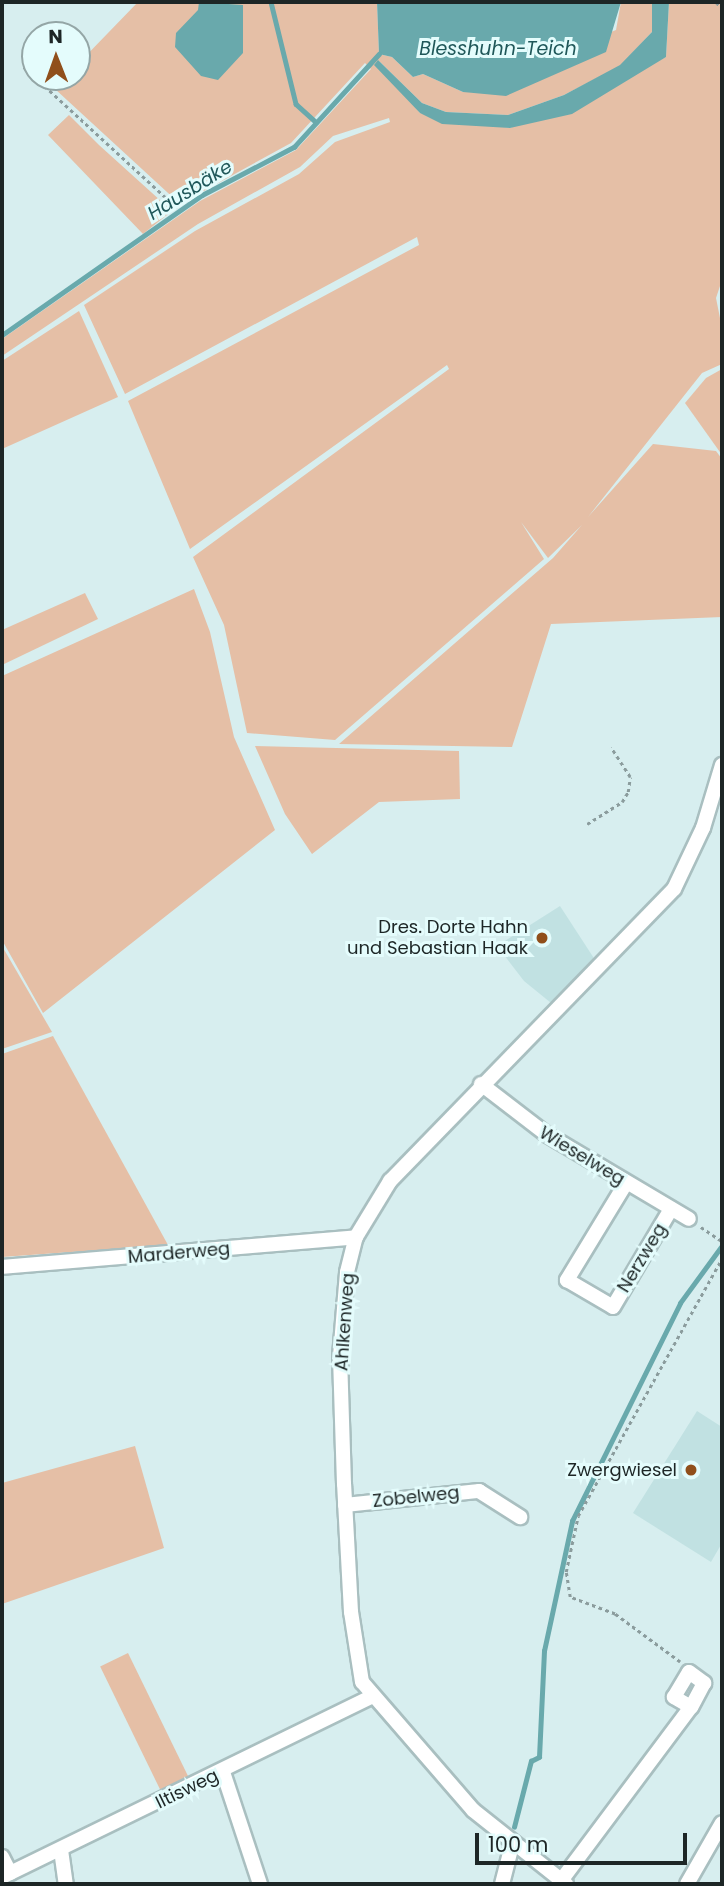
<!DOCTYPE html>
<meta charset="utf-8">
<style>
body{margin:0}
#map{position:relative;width:724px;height:1886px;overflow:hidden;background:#d7eeef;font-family:Poppins,sans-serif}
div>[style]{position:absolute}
.built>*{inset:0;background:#c1e1e2}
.green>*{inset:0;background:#e5bfa6;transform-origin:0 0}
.water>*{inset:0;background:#69a9ac}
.stream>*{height:4.5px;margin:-2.25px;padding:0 2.25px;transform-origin:2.25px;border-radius:2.25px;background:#69a9ac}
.path>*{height:2.5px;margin-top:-1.25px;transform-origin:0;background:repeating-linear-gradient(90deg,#8b9c9d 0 3.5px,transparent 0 7px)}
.roads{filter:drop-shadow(2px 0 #a9bfc0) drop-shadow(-2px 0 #a9bfc0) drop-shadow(0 2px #a9bfc0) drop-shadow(0 -2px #a9bfc0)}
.minor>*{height:14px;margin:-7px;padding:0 7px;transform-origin:7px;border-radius:7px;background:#fff}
.dots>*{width:19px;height:19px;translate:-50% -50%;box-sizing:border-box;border:4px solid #e4fcfc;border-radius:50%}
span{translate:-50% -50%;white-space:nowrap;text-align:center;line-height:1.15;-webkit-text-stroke:6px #e4fcfc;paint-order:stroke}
.poi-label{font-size:18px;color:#1d2626}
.right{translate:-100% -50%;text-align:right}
.street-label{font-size:18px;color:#1d2626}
.water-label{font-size:19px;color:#1f5759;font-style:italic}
.frame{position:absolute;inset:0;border:4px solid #1d2626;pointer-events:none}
.north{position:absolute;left:21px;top:21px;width:70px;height:70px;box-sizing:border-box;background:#e4fcfc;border:2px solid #94a6a6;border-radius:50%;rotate:359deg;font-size:19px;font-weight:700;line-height:28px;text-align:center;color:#1d2626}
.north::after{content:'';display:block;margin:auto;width:24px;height:32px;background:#904f1b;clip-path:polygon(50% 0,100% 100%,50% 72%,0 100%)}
.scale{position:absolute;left:475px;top:1833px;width:212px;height:32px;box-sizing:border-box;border:4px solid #1d2626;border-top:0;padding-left:9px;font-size:21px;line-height:24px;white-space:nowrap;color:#1d2626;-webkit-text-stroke:5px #e4fcfc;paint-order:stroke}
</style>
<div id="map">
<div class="built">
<div style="clip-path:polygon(560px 906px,599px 966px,556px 1007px,524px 981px,497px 946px)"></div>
<div style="clip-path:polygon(697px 1411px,722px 1427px,722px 1543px,711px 1562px,633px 1513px)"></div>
</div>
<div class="green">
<div style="clip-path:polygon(138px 2px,377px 2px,379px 54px,392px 57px,413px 77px,423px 74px,463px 92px,616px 30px,621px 2px,652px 2px,652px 32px,620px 66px,564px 95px,508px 115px,446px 112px,422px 103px,378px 60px,420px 113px,510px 128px,666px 57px,669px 2px,722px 2px,722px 280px,716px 298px,722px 328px,722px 364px,702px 373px,588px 517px,653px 444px,716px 451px,722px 459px,722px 617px,551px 624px,512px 747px,339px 744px,553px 558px,582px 525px,548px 558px,521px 522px,544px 559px,335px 740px,247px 733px,224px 625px,193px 557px,449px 369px,447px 365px,190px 549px,128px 401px,419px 245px,417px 237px,125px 394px,84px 305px,195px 231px,299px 174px,335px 142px,390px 122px,389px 118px,333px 136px,300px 167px,198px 224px,2px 356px,2px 339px,200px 201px,296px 150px,371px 69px,365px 63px,291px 143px,180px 204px,55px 89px,66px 77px,77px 77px,77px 65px)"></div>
<div style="clip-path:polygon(69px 115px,99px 145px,172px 211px,143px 234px,48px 135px)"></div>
<div style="clip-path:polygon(79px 311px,118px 397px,2px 449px,2px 361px)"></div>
<div style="clip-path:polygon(722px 369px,722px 455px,685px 403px,706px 378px)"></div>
<div style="clip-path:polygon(194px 589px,210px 632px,234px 737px,275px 830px,43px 1013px,2px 940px,2px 676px)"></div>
<div style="clip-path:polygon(85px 593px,98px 619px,2px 665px,2px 630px)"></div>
<div style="clip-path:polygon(255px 746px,459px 751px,460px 799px,379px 802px,312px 854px,285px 814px)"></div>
<div style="clip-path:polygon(2px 946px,52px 1032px,2px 1049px)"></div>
<div style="clip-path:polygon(53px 1036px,168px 1245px,2px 1257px,2px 1054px)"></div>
<div style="clip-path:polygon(135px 1446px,164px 1548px,2px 1604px,2px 1483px)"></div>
<div style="left:128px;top:1653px;width:148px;height:31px;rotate:64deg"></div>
</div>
<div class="water">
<div style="clip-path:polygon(199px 2px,243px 5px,243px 53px,218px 80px,201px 76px,175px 47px,176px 33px,198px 10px)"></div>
<div style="clip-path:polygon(377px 2px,621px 2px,606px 52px,506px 96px,463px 92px,423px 74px,413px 77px,392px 57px,379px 54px)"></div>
<div style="clip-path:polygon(652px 2px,669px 2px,666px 57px,572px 114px,510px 128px,442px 124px,420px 113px,374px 65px,378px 60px,422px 103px,446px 112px,508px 115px,564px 95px,620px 65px,652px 32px)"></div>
</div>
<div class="stream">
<div style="left:271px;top:2px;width:105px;rotate:76.2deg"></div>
<div style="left:296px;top:104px;width:27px;rotate:42deg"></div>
<div style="left:2px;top:335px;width:244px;rotate:-35deg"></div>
<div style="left:202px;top:195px;width:104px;rotate:-27.6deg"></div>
<div style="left:294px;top:147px;width:126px;rotate:-47.6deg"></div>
<div style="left:514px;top:1827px;width:68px;rotate:-75.6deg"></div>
<div style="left:531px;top:1761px;width:9px;rotate:-27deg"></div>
<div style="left:539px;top:1757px;width:106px;rotate:-87.3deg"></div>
<div style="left:544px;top:1651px;width:133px;rotate:-77.8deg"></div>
<div style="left:572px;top:1521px;width:243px;rotate:-63.6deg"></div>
<div style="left:680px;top:1303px;width:69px;rotate:-53.8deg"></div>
</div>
<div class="path">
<div style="left:716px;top:2px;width:8px;rotate:45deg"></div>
<div style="left:24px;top:67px;width:200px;rotate:42.6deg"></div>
<div style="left:587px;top:824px;width:41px;rotate:-32.2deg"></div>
<div style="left:622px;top:802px;width:12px;rotate:-59deg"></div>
<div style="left:628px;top:792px;width:15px;rotate:-82deg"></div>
<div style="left:630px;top:777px;width:35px;rotate:-123deg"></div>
<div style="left:701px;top:1227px;width:25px;rotate:34deg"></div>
<div style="left:680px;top:1662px;width:81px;rotate:-143.6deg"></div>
<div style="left:615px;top:1614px;width:48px;rotate:-159.3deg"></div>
<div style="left:570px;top:1597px;width:25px;rotate:-99deg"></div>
<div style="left:566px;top:1572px;width:57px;rotate:-77.9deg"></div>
<div style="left:578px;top:1516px;width:295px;rotate:-60.8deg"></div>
</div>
<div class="roads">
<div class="minor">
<div style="left:481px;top:1084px;width:82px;rotate:37.6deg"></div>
<div style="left:546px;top:1134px;width:166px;rotate:30.7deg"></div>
<div style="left:626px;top:1183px;width:114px;rotate:121.3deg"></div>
<div style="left:567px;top:1280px;width:53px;rotate:30.4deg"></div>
<div style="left:613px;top:1307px;width:114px;rotate:-59.4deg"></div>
<div style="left:2px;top:1267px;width:355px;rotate:-4.8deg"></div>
<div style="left:345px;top:1505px;width:135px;rotate:-6deg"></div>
<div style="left:479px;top:1491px;width:49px;rotate:32.4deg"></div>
<div style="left:223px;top:1772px;width:118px;rotate:71.7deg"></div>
<div style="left:61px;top:1850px;width:34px;rotate:82deg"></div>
<div style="left:2px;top:1857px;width:18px;rotate:63deg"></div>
<div style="left:2px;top:1877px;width:411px;rotate:-26deg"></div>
<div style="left:560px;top:1882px;width:219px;rotate:-53.2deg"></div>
<div style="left:691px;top:1707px;width:20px;rotate:-150deg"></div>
<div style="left:674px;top:1697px;width:29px;rotate:-59deg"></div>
<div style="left:689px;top:1672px;width:19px;rotate:36deg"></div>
<div style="left:704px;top:1683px;width:27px;rotate:118deg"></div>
<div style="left:502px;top:1884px;width:40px;rotate:-75.6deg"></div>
<div style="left:566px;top:1884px;width:119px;rotate:-141.5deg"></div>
<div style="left:473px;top:1810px;width:169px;rotate:-130.9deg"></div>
<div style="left:362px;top:1682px;width:71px;rotate:-98.9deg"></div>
<div style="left:351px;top:1612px;width:128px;rotate:-93.1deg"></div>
<div style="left:344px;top:1484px;width:128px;rotate:-91.8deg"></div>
<div style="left:340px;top:1356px;width:84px;rotate:-85.2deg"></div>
<div style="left:347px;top:1272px;width:36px;rotate:-76deg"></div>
<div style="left:356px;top:1237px;width:66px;rotate:-58.7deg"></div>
<div style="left:390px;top:1181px;width:407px;rotate:-45.8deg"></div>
<div style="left:674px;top:889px;width:68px;rotate:-64.6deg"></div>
<div style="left:703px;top:828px;width:66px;rotate:-73.2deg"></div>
<div style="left:687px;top:1884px;width:70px;rotate:-60.2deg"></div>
</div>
</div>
<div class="dots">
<div style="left:542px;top:938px;background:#904f1b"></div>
<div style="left:691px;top:1470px;background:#904f1b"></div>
</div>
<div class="poi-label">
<span class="right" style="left:528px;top:938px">Dres. Dorte Hahn<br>und Sebastian Haak</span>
<span class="right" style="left:677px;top:1470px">Zwergwiesel</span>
</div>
<div class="street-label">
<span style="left:582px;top:1156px;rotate:31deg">Wieselweg</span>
<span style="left:179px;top:1253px;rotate:-5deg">Marderweg</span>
<span style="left:642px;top:1258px;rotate:-59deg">Nerzweg</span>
<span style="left:345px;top:1322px;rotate:-86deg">Ahlkenweg</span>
<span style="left:416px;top:1497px;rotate:-6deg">Zobelweg</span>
<span style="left:187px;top:1789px;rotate:-26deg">Iltisweg</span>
</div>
<div class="water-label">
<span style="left:498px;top:49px">Blesshuhn-Teich</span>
<span style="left:190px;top:190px;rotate:-32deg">Hausbäke</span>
</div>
<div class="frame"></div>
<div class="north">N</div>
<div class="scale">100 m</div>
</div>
